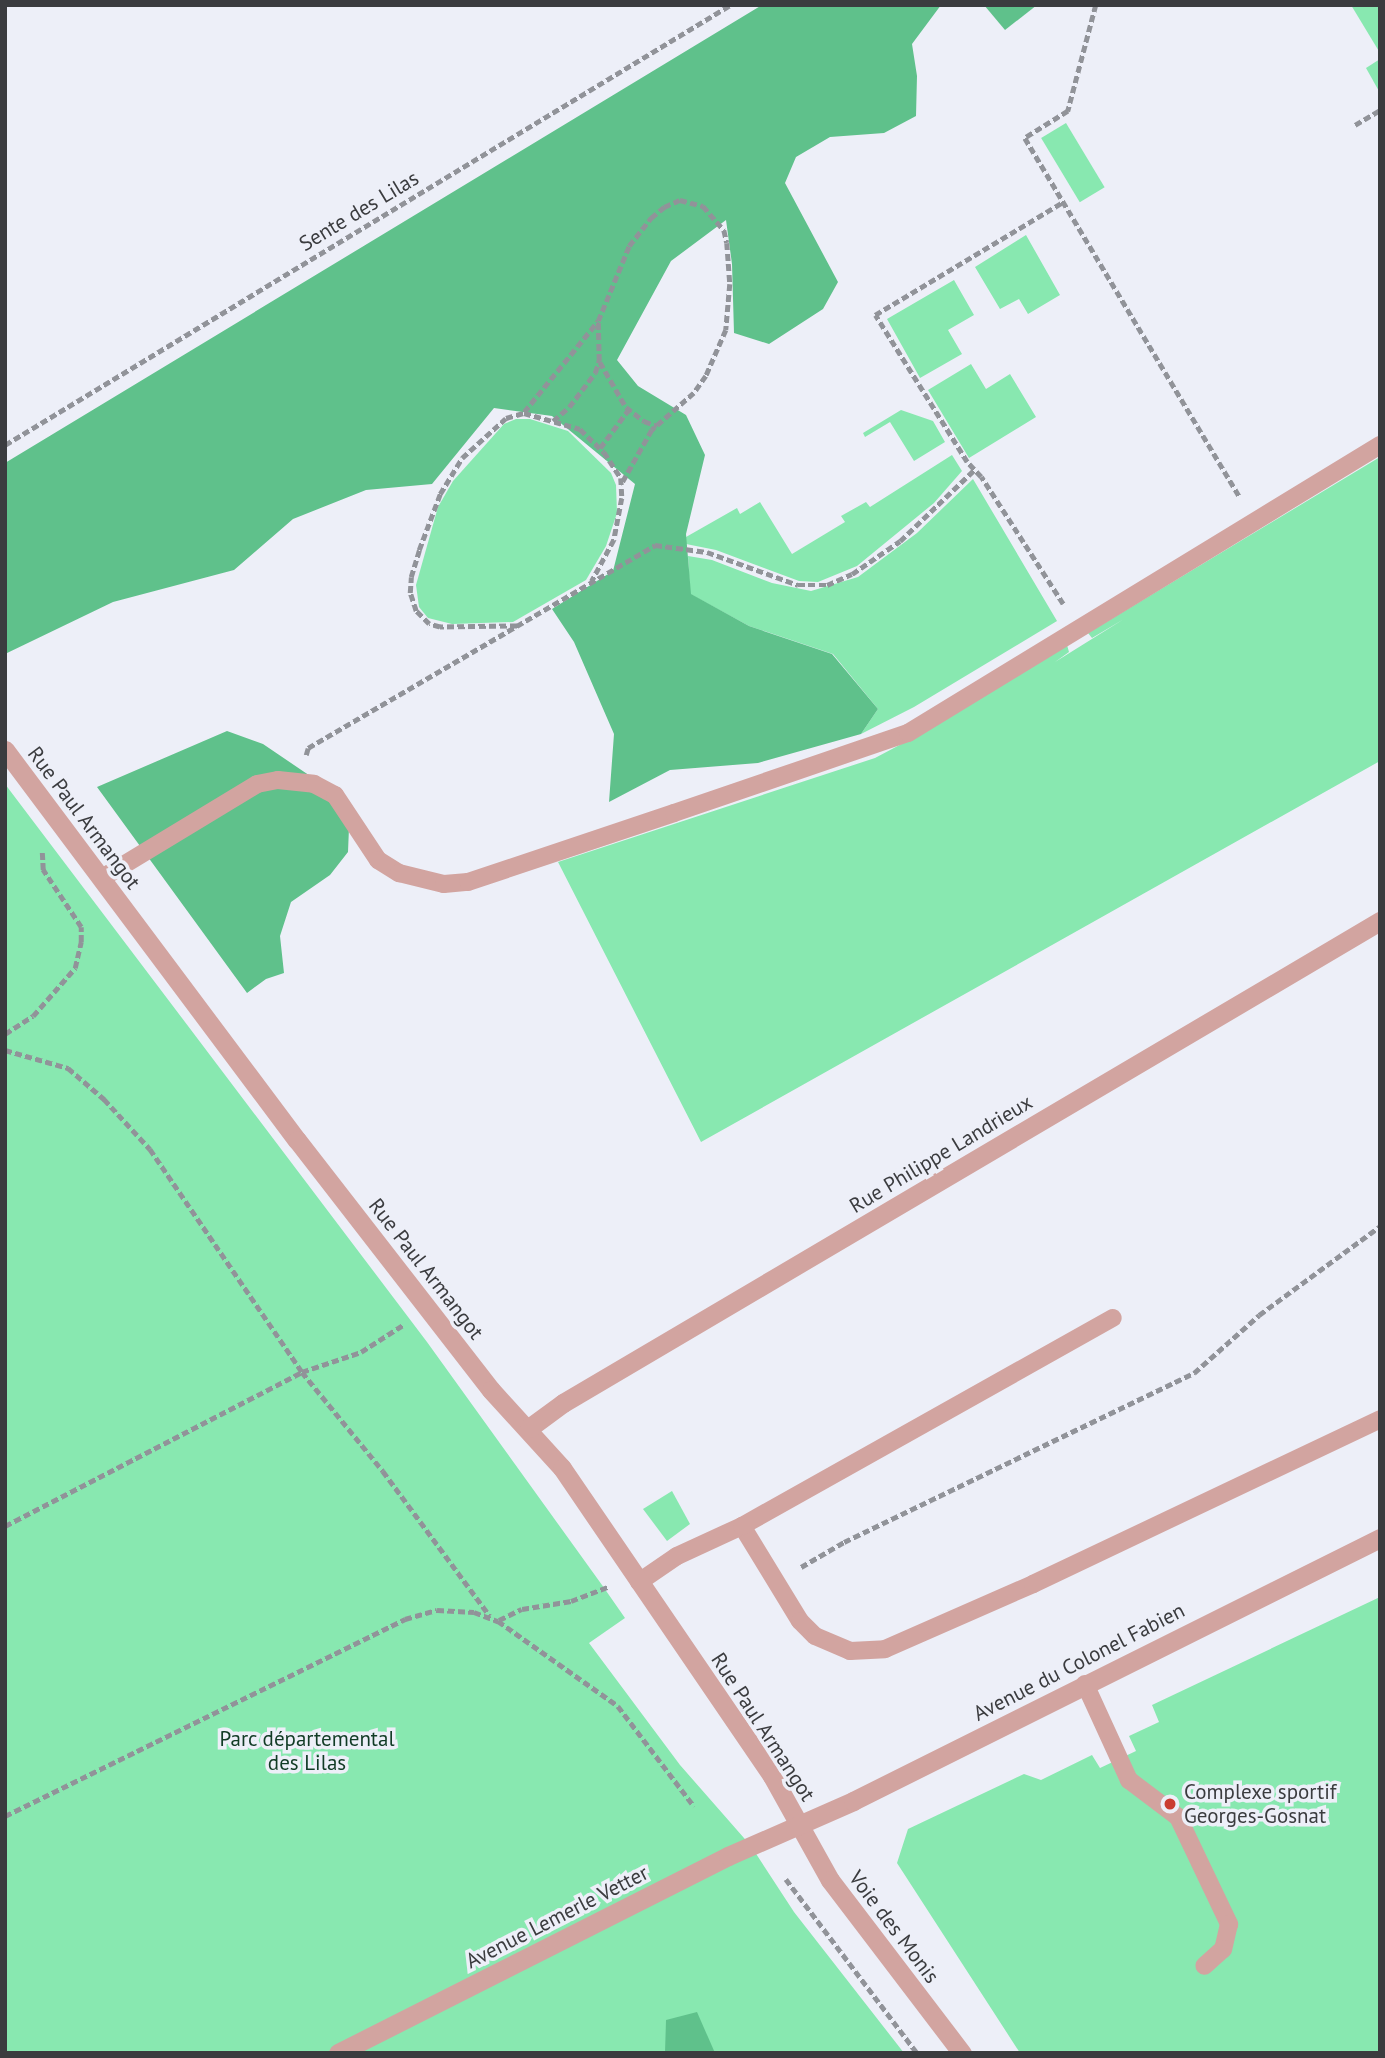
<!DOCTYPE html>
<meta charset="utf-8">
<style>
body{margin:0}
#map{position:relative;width:1385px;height:2058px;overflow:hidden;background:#edeff8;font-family:"PT Sans",sans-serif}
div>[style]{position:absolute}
.green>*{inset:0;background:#88e8b0;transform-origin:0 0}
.forest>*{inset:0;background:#5fc18b}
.path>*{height:4.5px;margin-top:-2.25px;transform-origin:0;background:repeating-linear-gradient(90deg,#919399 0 7px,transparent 0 10.5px)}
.service>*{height:18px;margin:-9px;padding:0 9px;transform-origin:9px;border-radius:9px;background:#d2a4a0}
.minor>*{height:19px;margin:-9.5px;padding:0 9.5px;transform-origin:9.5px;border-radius:9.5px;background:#d2a4a0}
.tertiary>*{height:19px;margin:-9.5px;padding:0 9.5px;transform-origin:9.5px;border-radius:9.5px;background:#d2a4a0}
.dots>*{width:19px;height:19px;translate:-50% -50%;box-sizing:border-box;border:4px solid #edeff8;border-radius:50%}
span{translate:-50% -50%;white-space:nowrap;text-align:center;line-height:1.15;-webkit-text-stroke:7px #edeff8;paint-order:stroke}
.street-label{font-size:21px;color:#3b3c3f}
.park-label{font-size:21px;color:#113b25}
.poi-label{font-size:21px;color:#3b3c3f}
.left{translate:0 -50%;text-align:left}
.frame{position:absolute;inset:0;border:7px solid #3b3c3f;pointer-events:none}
</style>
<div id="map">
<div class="green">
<div style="clip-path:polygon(1351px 5px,1380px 5px,1380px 53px)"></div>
<div style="clip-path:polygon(1380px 59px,1380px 93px,1366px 68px)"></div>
<div style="left:1066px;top:123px;width:75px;height:29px;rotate:59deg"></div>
<div style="clip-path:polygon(1026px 235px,1060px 295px,1028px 314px,1019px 299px,1000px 309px,975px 267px)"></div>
<div style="clip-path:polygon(954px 280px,974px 315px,948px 330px,962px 354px,920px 378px,887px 319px)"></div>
<div style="clip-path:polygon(971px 364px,986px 389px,1010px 374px,1036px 417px,969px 458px,928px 390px)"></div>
<div style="clip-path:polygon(901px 410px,933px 421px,945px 442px,914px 461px,890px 422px,865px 437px,863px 433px)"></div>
<div style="clip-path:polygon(516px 419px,530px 419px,568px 431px,611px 473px,616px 485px,617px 513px,606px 546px,586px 580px,513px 622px,452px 624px,428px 618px,419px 607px,416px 585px,438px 507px,453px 481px,504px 424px)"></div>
<div style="clip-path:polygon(952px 455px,962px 471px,934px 503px,857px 566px,818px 582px,799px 581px,716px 550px,686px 544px,686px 537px,737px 508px,740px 514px,760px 502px,792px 554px,845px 522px,841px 516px,866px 502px,870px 507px)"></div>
<div style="clip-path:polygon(1380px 457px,1380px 761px,701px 1142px,558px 862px,875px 758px,928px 730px,1067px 645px,1069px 652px,1055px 662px,1124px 619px,1092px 638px,1088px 633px)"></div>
<div style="clip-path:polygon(973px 479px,1057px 621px,914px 707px,861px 734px,878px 709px,833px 654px,749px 626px,690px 594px,688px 556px,712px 560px,772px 583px,811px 591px,858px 577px,917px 533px)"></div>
<div style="clip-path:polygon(5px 784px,427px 1342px,602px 1585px,625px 1618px,589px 1643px,680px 1765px,751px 1846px,794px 1912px,904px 2053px,5px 2053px)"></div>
<div style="clip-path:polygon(672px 1491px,690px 1524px,667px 1541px,643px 1509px)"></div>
<div style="clip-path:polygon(1380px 1597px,1380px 2053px,1020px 2053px,897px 1863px,908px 1829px,1024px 1774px,1041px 1780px,1092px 1755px,1100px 1768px,1136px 1751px,1129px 1736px,1159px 1722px,1152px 1705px)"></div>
</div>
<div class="forest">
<div style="clip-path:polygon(762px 5px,941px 5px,912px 44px,917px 76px,916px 116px,884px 133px,830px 137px,796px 157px,785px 183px,838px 282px,823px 309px,769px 344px,734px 333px,732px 264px,726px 220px,671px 261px,617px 360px,638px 386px,686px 415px,705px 455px,686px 534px,691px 594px,749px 626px,832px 654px,878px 709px,861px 734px,758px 763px,670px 770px,609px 802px,614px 734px,574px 642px,552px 609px,613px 571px,635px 484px,552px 416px,494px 408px,432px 484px,366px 490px,293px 519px,234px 570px,113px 602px,5px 654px,5px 463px)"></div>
<div style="clip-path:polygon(984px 5px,1037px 5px,1005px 30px)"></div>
<div style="clip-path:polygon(227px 731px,263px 744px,350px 803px,348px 852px,330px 875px,291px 902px,280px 936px,284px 973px,266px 979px,247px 993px,97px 787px)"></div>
<div style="clip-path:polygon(697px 2012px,715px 2053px,665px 2053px,666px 2020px)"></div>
</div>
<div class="path">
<div style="left:1096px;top:5px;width:110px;rotate:104.8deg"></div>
<div style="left:1068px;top:111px;width:51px;rotate:147.9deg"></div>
<div style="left:1025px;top:138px;width:417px;rotate:59.1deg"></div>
<div style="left:1355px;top:125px;width:29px;rotate:-31deg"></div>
<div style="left:600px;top:362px;width:52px;rotate:60deg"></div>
<div style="left:626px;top:407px;width:23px;rotate:38deg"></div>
<div style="left:644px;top:421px;width:14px;rotate:21deg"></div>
<div style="left:524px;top:412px;width:117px;rotate:-50.9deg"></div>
<div style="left:553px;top:421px;width:21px;rotate:-41deg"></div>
<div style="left:569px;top:407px;width:43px;rotate:-52.6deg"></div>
<div style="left:595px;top:373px;width:13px;rotate:-72deg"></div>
<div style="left:599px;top:361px;width:40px;rotate:-91.4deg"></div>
<div style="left:598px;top:321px;width:81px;rotate:-67.5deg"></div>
<div style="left:629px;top:246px;width:36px;rotate:-52deg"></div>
<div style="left:651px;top:218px;width:17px;rotate:-40deg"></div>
<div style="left:664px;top:207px;width:17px;rotate:-24deg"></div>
<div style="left:680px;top:200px;width:24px;rotate:15deg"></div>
<div style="left:703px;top:206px;width:32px;rotate:49deg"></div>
<div style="left:724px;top:230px;width:13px;rotate:77deg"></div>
<div style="left:727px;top:243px;width:41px;rotate:85.8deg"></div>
<div style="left:730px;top:284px;width:46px;rotate:95deg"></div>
<div style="left:726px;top:330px;width:50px;rotate:113.5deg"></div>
<div style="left:706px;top:376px;width:21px;rotate:125deg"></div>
<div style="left:694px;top:393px;width:56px;rotate:138.6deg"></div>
<div style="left:652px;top:430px;width:63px;rotate:119.4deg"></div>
<div style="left:5px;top:445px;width:848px;rotate:-31.25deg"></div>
<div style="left:600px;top:448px;width:49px;rotate:-53.4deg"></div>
<div style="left:1063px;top:604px;width:151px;rotate:-122.8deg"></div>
<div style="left:981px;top:477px;width:21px;rotate:-133deg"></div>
<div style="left:967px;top:462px;width:173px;rotate:-122deg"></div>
<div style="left:875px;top:315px;width:219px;rotate:-31deg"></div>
<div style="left:517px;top:626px;width:77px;rotate:179.3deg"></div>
<div style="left:440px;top:627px;width:11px;rotate:-165deg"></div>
<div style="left:429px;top:624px;width:18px;rotate:-135deg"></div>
<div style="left:416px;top:611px;width:19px;rotate:-108deg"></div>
<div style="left:410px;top:593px;width:16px;rotate:-86deg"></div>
<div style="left:411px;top:577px;width:28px;rotate:-73deg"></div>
<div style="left:419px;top:550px;width:60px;rotate:-69.4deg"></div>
<div style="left:440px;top:494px;width:42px;rotate:-58.6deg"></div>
<div style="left:462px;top:458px;width:59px;rotate:-42.3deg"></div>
<div style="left:506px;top:418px;width:19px;rotate:-16deg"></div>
<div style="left:524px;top:413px;width:58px;rotate:15.9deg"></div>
<div style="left:580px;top:429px;width:33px;rotate:44deg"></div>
<div style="left:604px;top:452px;width:31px;rotate:57deg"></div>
<div style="left:621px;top:478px;width:20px;rotate:87deg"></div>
<div style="left:622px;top:498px;width:43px;rotate:100.8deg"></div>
<div style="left:614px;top:540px;width:47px;rotate:118.2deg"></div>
<div style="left:306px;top:755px;width:7px;rotate:-74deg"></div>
<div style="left:308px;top:748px;width:402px;rotate:-30.3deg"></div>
<div style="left:655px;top:545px;width:52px;rotate:7.7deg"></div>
<div style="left:707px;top:552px;width:97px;rotate:19.9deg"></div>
<div style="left:798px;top:585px;width:29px"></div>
<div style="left:827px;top:585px;width:27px;rotate:-24deg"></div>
<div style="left:852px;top:574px;width:58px;rotate:-34.5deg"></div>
<div style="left:900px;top:541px;width:103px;rotate:-43.8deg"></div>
<div style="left:5px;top:1034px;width:33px;rotate:-33deg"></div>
<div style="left:33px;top:1016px;width:64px;rotate:-48.8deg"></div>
<div style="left:75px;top:968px;width:27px;rotate:-77deg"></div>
<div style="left:81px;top:942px;width:15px;rotate:-90deg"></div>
<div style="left:81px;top:927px;width:69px;rotate:-123.7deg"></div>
<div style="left:43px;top:870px;width:19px;rotate:-93deg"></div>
<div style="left:5px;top:1050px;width:66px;rotate:15.9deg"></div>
<div style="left:68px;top:1068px;width:48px;rotate:40.7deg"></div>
<div style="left:104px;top:1099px;width:68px;rotate:47.4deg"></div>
<div style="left:150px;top:1149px;width:270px;rotate:55.7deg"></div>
<div style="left:302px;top:1372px;width:128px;rotate:50.7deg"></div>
<div style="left:383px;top:1471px;width:180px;rotate:53.6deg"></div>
<div style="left:5px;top:1526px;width:335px;rotate:-27.4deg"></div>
<div style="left:302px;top:1372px;width:62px;rotate:-18.7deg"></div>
<div style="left:361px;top:1352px;width:50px;rotate:-32.7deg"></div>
<div style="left:801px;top:1567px;width:50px;rotate:-30.2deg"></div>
<div style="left:844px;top:1542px;width:389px;rotate:-25.8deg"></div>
<div style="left:1194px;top:1373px;width:87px;rotate:-41.7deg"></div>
<div style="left:1259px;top:1315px;width:150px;rotate:-36.3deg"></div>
<div style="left:499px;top:1620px;width:25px;rotate:-26deg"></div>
<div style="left:522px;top:1609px;width:50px;rotate:-9.3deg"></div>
<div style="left:571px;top:1601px;width:39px;rotate:-21deg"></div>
<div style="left:5px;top:1816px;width:446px;rotate:-26.2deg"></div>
<div style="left:405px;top:1619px;width:33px;rotate:-16deg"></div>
<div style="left:437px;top:1610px;width:37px;rotate:3deg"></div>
<div style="left:474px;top:1612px;width:26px;rotate:21deg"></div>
<div style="left:498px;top:1621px;width:147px;rotate:35.3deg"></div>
<div style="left:618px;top:1706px;width:126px;rotate:52.8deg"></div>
<div style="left:786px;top:1879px;width:218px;rotate:53deg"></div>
</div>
<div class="service">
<div style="left:102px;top:878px;width:181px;rotate:-31.2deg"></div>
<div style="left:257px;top:784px;width:21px;rotate:-11deg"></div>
<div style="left:278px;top:780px;width:36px;rotate:6deg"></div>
<div style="left:314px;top:784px;width:24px;rotate:28deg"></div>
<div style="left:335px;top:795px;width:78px;rotate:56.5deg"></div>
<div style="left:378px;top:860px;width:25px;rotate:32deg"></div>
<div style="left:399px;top:873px;width:46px;rotate:13.7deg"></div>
<div style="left:444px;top:884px;width:24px;rotate:-5deg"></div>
<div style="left:468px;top:882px;width:217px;rotate:-18.5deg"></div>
<div style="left:674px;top:813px;width:247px;rotate:-18.9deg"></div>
<div style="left:908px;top:733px;width:553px;rotate:-31.39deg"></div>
<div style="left:742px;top:1526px;width:111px;rotate:58.6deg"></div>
<div style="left:800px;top:1621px;width:21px;rotate:45deg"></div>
<div style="left:815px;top:1636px;width:38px;rotate:23deg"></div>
<div style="left:850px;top:1651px;width:35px;rotate:-3deg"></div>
<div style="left:885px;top:1649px;width:162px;rotate:-23.7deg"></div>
<div style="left:1033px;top:1584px;width:384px;rotate:-25.4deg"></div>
<div style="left:639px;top:1582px;width:46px;rotate:-34.4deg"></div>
<div style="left:677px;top:1556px;width:72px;rotate:-24.8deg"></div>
<div style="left:742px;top:1526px;width:425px;rotate:-29.3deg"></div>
<div style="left:1085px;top:1684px;width:106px;rotate:65.4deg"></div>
<div style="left:1129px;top:1780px;width:61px;rotate:37.1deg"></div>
<div style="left:1178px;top:1817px;width:119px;rotate:64.5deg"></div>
<div style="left:1229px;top:1924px;width:26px;rotate:103deg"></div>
<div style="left:1223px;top:1949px;width:25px;rotate:138deg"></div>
</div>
<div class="minor">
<div style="left:5px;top:750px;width:487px;rotate:53.2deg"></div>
<div style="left:297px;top:1140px;width:316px;rotate:52.2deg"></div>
<div style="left:491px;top:1390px;width:105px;rotate:47.7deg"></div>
<div style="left:562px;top:1468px;width:373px;rotate:55.7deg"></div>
<div style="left:772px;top:1776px;width:119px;rotate:60.9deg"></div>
<div style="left:830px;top:1880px;width:218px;rotate:52.7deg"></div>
<div style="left:529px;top:1428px;width:42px;rotate:-36.3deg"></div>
<div style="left:563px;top:1403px;width:949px;rotate:-30.54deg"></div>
</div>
<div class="tertiary">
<div style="left:338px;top:2053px;width:437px;rotate:-26.8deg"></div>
<div style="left:728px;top:1856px;width:137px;rotate:-23.7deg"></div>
<div style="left:853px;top:1801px;width:589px;rotate:-26.52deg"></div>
</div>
<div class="dots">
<div style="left:1170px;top:1804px;background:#ca3d31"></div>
</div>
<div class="street-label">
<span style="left:359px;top:211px;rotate:-31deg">Sente des Lilas</span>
<span style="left:84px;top:818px;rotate:53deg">Rue Paul Armangot</span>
<span style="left:941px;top:1154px;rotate:-31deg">Rue Philippe Landrieux</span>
<span style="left:426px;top:1269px;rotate:52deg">Rue Paul Armangot</span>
<span style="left:1079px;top:1662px;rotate:-27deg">Avenue du Colonel Fabien</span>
<span style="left:763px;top:1727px;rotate:57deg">Rue Paul Armangot</span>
<span style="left:557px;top:1917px;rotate:-27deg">Avenue Lemerle Vetter</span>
<span style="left:894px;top:1927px;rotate:53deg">Voie des Monis</span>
</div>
<div class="park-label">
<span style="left:307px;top:1751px">Parc départemental<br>des Lilas</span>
</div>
<div class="poi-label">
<span class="left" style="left:1184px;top:1804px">Complexe sportif<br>Georges-Gosnat</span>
</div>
<div class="frame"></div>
</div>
